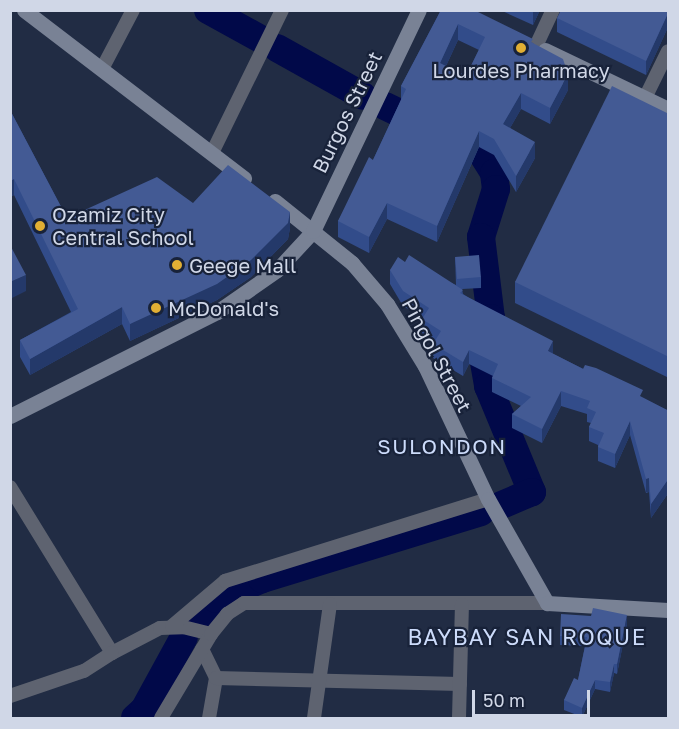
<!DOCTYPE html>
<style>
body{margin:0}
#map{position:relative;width:679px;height:729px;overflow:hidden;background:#212c44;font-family:"Golos Text",sans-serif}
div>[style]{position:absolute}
.river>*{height:28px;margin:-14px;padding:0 14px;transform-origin:14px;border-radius:14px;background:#010949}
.street>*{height:14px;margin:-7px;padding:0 7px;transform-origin:7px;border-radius:7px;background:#5e6370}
.secondary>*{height:15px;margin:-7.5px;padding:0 7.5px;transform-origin:7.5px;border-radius:7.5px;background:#798295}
.wall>*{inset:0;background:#324c8a}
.shaded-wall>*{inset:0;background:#24396a;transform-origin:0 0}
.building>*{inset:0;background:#435a94;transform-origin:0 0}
.dots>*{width:16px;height:16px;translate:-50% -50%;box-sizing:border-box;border:3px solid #182239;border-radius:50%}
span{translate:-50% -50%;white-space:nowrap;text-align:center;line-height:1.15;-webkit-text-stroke:4.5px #182239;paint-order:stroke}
.poi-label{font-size:20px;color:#d0d7e7}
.left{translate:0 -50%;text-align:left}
.street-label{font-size:20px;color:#d0d7e7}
.neighbourhood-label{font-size:21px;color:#ccdbfa;letter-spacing:1.5px}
.quarter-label{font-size:22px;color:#ccdbfa;letter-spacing:1.5px}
.frame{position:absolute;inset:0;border:12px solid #d0d7e7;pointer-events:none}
.scale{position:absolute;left:472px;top:690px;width:118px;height:27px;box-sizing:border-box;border:3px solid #d0d7e7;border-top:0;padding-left:8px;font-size:18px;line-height:21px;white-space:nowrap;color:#d0d7e7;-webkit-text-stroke:4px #182239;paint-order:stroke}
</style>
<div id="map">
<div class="river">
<div style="left:208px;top:10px;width:58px;rotate:28.8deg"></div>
<div style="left:277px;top:48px;width:98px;rotate:29.2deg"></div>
<div style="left:385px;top:106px;width:106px;rotate:25.6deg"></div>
<div style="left:481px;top:152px;width:25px;rotate:58deg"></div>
<div style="left:494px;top:173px;width:16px;rotate:83deg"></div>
<div style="left:496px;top:189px;width:50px;rotate:107.4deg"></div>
<div style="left:481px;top:237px;width:82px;rotate:83deg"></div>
<div style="left:491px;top:318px;width:34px;rotate:105deg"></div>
<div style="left:482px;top:351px;width:36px;rotate:80deg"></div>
<div style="left:488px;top:386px;width:115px;rotate:67.5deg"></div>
<div style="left:532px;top:492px;width:34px;rotate:157deg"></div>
<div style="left:198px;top:619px;width:27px;rotate:-48deg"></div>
<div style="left:216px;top:599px;width:50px;rotate:-23.5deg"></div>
<div style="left:262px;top:579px;width:229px;rotate:-17deg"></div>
<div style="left:135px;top:718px;width:12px;rotate:-42deg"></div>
<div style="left:144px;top:710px;width:83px;rotate:-61.3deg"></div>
</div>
<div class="street">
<div style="left:536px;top:46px;width:40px;rotate:-65deg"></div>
<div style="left:102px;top:69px;width:67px;rotate:-62.3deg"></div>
<div style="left:645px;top:98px;width:52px;rotate:-63.9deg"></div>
<div style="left:212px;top:153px;width:159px;rotate:-63.9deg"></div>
<div style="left:10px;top:487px;width:195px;rotate:58.4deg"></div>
<div style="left:112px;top:653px;width:54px;rotate:-27.5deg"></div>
<div style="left:160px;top:628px;width:23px;rotate:-2deg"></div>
<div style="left:183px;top:627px;width:29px;rotate:14deg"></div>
<div style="left:172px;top:626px;width:70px;rotate:-40.3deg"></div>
<div style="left:225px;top:581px;width:275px;rotate:-17.3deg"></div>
<div style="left:202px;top:649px;width:32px;rotate:64deg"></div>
<div style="left:216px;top:678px;width:41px;rotate:99.9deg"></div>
<div style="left:216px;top:678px;width:244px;rotate:1.4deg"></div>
<div style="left:10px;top:696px;width:78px;rotate:-18.7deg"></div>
<div style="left:84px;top:671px;width:33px;rotate:-33deg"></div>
<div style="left:161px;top:718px;width:98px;rotate:-59.2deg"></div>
<div style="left:211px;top:634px;width:26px;rotate:-51deg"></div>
<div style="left:227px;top:614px;width:20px;rotate:-33deg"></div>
<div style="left:244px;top:603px;width:303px"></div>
<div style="left:314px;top:718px;width:115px;rotate:-82deg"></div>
<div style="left:459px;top:718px;width:113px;rotate:-88.5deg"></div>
</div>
<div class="secondary">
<div style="left:24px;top:10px;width:277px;rotate:37.4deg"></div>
<div style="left:545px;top:50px;width:136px;rotate:25.6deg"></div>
<div style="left:275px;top:201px;width:99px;rotate:38.8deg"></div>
<div style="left:352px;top:263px;width:54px;rotate:49.5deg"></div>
<div style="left:387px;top:304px;width:73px;rotate:58.5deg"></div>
<div style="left:425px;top:366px;width:147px;rotate:64.7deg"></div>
<div style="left:488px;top:499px;width:120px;rotate:60.4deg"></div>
<div style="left:547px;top:603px;width:121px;rotate:3.3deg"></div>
<div style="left:10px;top:416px;width:232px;rotate:-26.7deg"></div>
<div style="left:217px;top:312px;width:73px;rotate:-35deg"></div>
<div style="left:277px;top:270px;width:53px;rotate:-47.3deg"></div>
<div style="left:313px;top:231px;width:245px;rotate:-64.4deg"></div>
</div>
<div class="wall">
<div style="clip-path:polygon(evenodd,441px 10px,533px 43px,568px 90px,550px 124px,521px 109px,510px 128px,535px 158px,516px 192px,494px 155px,479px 147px,437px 242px,387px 219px,369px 253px,338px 237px,338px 221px,373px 160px,401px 100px,401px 86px,441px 10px,458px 40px,479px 50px,466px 76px,446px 66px,458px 40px)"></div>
<div style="clip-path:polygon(500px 10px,540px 10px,533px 25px)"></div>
<div style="clip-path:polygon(669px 10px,669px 25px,646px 75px,557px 32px,557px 18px)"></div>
<div style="clip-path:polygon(10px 110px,67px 218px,193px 203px,290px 228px,288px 239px,251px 277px,217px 300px,130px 341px,122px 324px,30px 375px,20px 357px,20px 340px,71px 312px,14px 195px,10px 197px)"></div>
<div style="clip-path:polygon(669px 114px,669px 378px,515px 303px,515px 282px)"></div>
<div style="clip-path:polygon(455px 257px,481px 277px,481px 288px,462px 289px,463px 294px,553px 354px,669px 411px,669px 492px,651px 518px,649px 492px,646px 493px,630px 435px,615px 468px,598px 461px,598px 445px,589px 441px,589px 427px,591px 423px,587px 422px,587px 414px,561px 406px,542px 443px,512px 428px,512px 414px,521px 406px,492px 392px,492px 378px,493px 376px,469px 364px,463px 376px,433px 358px,433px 344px,435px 342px,422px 333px,423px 318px,403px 306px,390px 284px,390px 270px,405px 262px,456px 285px)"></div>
<div style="clip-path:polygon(627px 624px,617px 674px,614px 673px,610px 692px,595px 689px,582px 717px,564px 710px,564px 700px,578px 680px,585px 646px,560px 645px,560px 636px)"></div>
</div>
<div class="shaded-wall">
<div style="clip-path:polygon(533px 10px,540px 10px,533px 25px)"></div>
<div style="clip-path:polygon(669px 11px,669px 25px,646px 75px,646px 61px)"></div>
<div style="clip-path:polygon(458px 24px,458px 40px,440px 79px,440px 63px)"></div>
<div style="clip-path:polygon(568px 74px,568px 90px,550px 124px,550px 108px)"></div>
<div style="clip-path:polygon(521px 93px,521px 109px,503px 140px,503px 124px)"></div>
<div style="clip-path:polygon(479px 131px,479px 147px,437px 242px,437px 226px)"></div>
<div style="clip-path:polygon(535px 142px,535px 158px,516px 192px,516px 176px)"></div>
<div style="clip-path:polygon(14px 179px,14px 195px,10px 197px,10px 181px)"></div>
<div style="clip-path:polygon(387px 203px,387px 219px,369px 253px,369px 237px)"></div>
<div style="clip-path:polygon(290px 212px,290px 228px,288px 239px,251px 277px,217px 300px,130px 341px,130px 324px)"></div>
<div style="clip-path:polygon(26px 275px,26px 291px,10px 299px,10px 282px)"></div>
<div style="clip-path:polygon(122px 307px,122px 324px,30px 375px,30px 359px)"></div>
<div style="clip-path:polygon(553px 341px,553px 355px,548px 351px)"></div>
<div style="clip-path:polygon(469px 350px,469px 364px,463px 376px,463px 362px)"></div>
<div style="clip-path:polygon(561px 391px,561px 406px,542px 443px,542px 429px)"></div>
<div style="clip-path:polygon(630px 421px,630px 435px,615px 468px,615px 454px)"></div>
<div style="left:649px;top:478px;width:14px;height:3px;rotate:90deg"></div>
<div style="clip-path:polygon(669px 478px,669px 492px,651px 518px,651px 504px)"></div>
<div style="clip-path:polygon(627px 615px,627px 624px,617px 674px,617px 664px)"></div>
<div style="clip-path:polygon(614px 664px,614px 673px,610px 692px,610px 682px)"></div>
<div style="clip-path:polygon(595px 680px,595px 689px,582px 717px,582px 708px)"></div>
</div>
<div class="building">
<div style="clip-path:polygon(evenodd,441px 10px,474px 10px,533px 39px,531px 42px,563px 59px,568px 74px,550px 108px,521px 93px,503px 124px,535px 142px,516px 176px,494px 139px,479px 131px,437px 226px,387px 203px,369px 237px,338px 221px,369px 157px,373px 160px,406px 89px,401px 86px,441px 10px,458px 24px,485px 37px,466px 76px,440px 63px,458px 24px)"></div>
<div style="clip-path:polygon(561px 10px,669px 10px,669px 11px,646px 61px,557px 18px)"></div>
<div style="clip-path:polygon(612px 86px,669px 114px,669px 357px,515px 282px)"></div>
<div style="clip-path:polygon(10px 110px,67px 218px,157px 177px,193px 203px,228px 165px,290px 212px,288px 223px,251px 260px,217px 284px,130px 324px,122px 307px,30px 359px,20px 340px,78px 309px,14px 179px,10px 181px)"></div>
<div style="clip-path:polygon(10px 245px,26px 275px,10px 282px)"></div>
<div style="clip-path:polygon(409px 255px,463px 290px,460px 293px,553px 341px,548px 351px,583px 369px,585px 365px,596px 368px,643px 390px,640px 396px,669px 411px,669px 478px,651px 504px,649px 478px,646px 479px,630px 421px,615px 454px,598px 447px,604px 433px,589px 427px,596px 412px,587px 408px,590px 401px,561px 391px,542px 429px,512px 414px,531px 397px,492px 378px,498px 364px,469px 350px,463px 362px,433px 344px,441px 331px,422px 319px,429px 308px,403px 291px,390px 270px,398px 257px,405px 262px)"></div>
<div style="left:479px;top:255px;width:22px;height:24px;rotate:85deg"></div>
<div style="clip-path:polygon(593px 608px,627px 615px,617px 664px,614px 664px,610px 682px,595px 680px,582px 708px,564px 700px,574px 678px,578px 680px,587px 637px,560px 636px,561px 614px,591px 616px)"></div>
</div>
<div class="dots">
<div style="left:521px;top:48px;background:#e1af34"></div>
<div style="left:40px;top:226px;background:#e1af34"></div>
<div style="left:177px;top:265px;background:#e1af34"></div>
<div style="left:156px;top:308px;background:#e1af34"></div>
</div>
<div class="poi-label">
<span style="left:521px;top:70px">Lourdes Pharmacy</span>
<span class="left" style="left:52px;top:226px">Ozamiz City<br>Central School</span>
<span class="left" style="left:189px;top:265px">Geege Mall</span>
<span class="left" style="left:168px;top:308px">McDonald's</span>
</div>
<div class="street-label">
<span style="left:347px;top:112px;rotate:-64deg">Burgos Street</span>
<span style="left:437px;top:355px;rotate:62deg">Pingol Street</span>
</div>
<div class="neighbourhood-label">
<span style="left:442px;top:446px">SULONDON</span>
</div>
<div class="quarter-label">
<span style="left:527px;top:637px">BAYBAY SAN ROQUE</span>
</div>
<div class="frame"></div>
<div class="scale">50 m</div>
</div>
